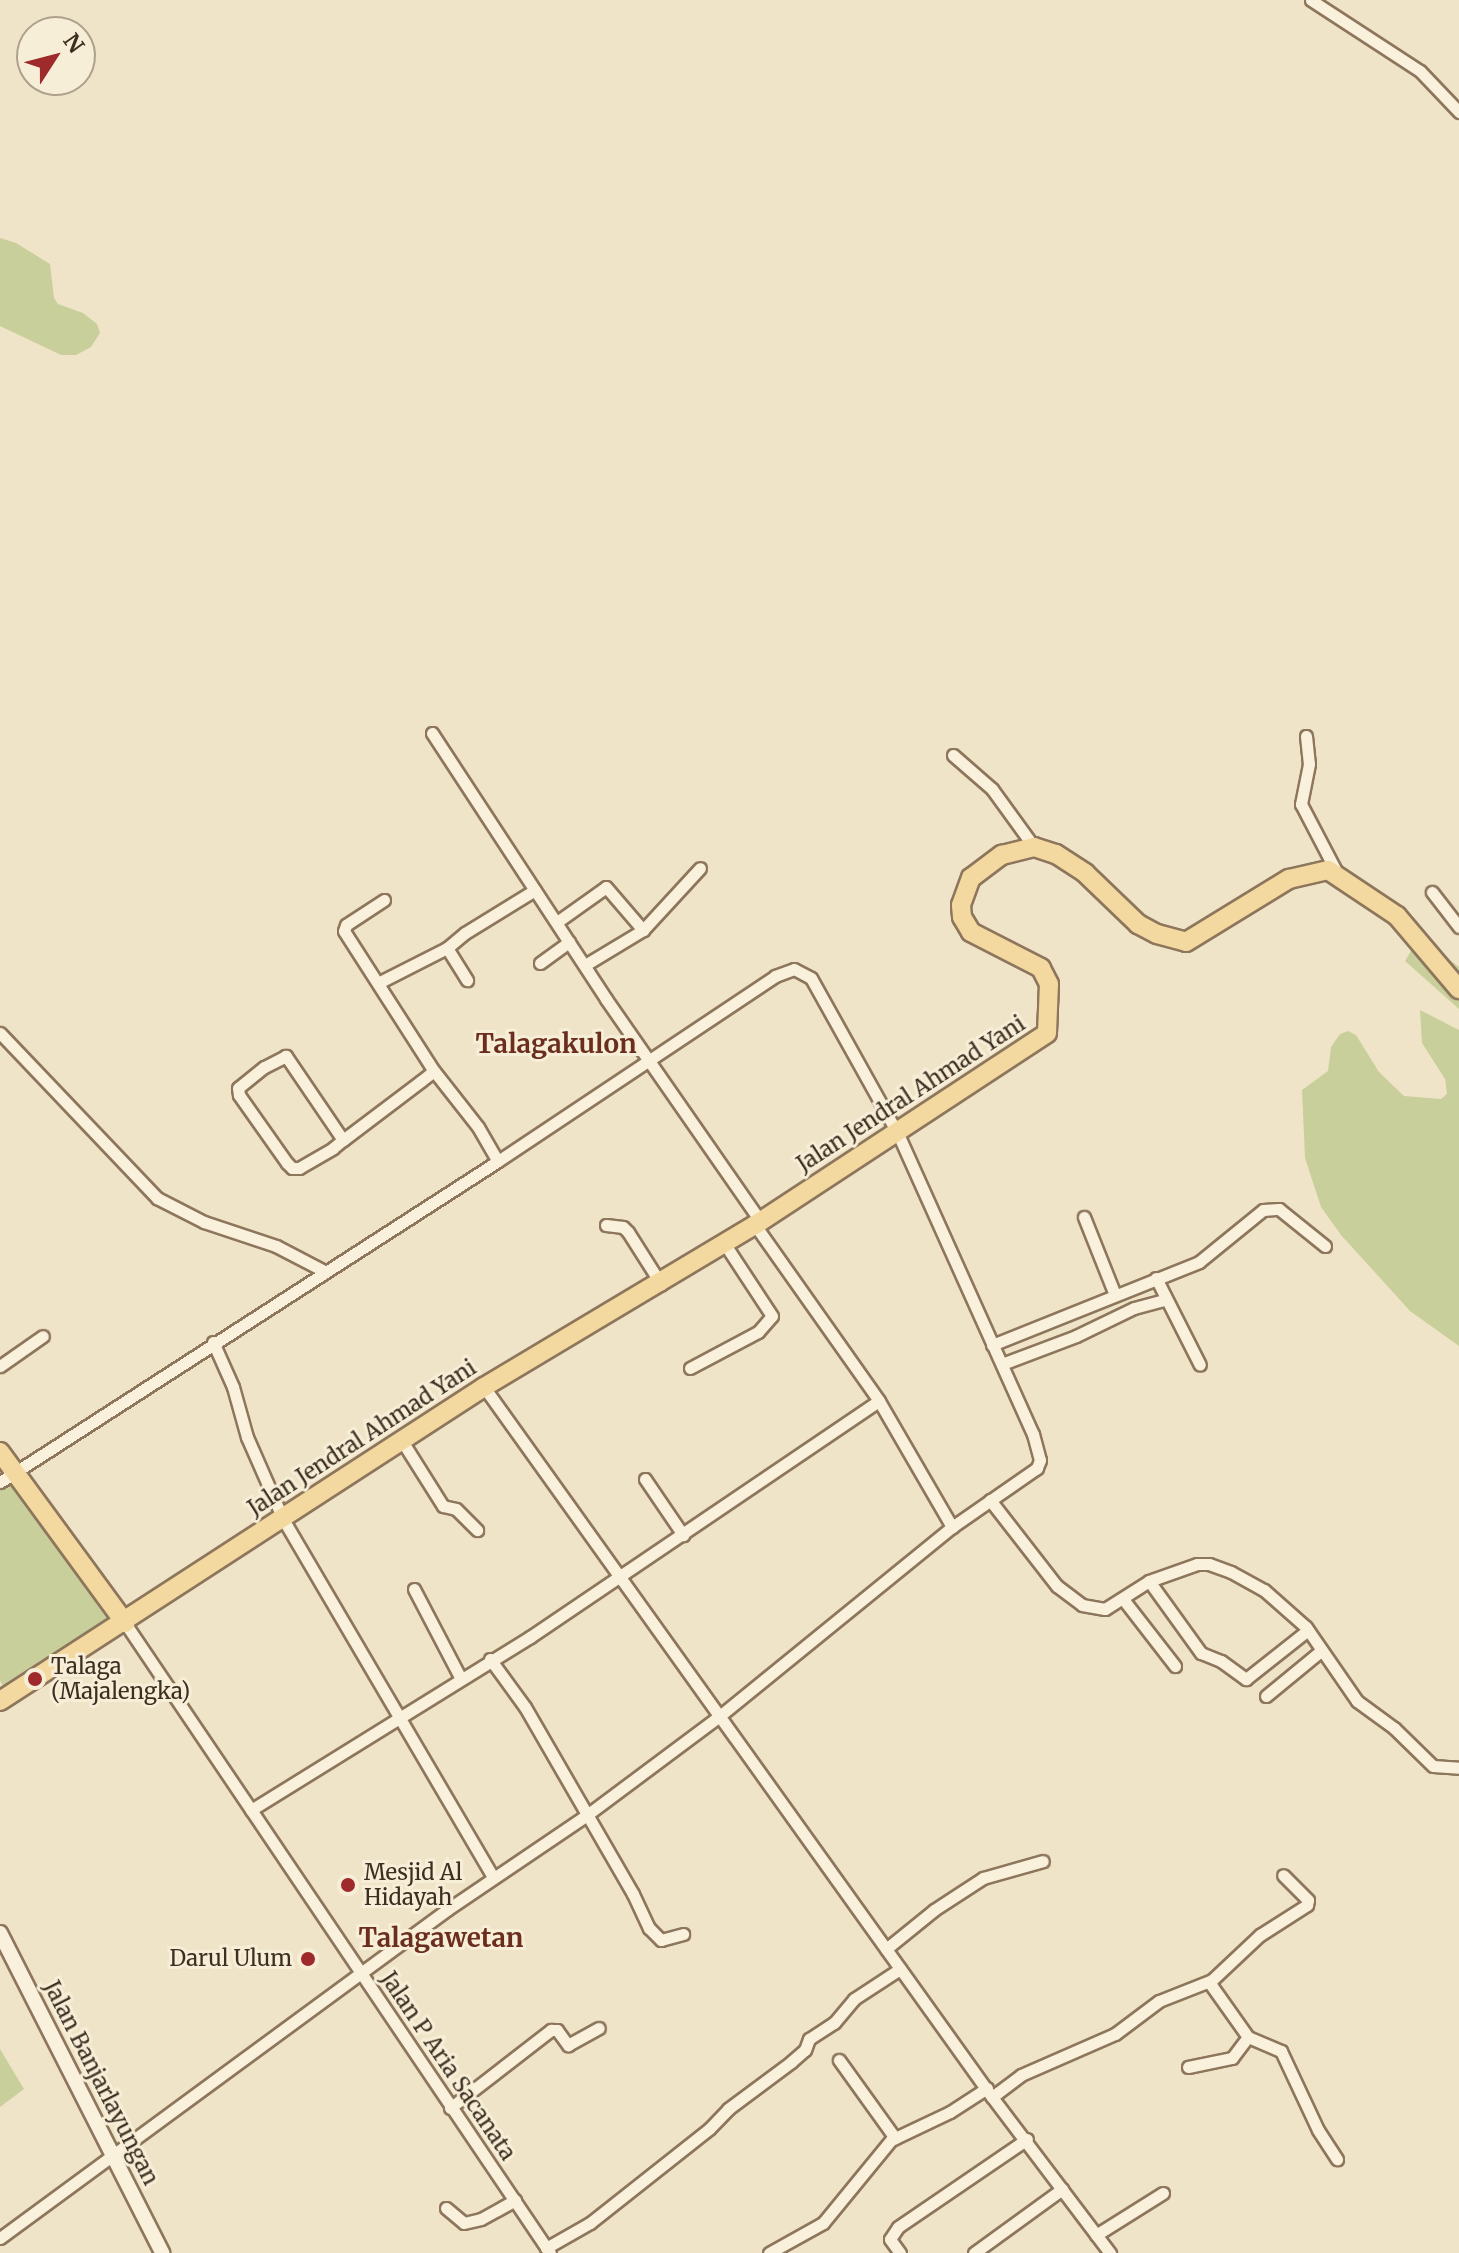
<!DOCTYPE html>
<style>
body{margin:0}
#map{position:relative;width:1459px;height:2253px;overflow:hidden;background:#f0e4c8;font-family:Merriweather,serif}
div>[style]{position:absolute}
.green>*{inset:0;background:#c9cf9b}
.roads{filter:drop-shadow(2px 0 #8d765c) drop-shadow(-2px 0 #8d765c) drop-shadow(0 2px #8d765c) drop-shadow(0 -2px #8d765c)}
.minor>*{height:11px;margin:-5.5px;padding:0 5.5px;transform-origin:5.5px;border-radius:5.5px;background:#faf1dc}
.tertiary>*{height:14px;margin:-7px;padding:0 7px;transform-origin:7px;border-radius:7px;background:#faf1dc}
.primary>*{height:18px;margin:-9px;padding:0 9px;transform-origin:9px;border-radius:9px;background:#f3d9a0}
.dots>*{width:22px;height:22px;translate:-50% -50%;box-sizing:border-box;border:4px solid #f7eed8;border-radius:50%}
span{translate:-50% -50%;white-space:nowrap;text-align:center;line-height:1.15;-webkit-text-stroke:6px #f7eed8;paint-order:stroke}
.street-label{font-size:22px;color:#3d2e20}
.poi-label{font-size:22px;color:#3d2e20}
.left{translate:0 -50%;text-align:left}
.right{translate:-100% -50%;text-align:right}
.quarter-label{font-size:26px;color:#6b2e1e;font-weight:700}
.north{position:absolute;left:16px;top:16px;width:80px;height:80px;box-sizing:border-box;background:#f7eed8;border:2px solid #ada18e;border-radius:50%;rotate:54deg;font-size:22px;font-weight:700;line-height:32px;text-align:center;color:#3d2e20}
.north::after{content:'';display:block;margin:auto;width:28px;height:36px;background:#9e2a2b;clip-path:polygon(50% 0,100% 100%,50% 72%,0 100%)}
</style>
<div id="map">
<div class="green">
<div style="clip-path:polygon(0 238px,16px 243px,50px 264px,54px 298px,58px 304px,83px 313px,97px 324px,100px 333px,91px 347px,76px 355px,61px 355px,0 326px)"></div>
<div style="clip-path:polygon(1431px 945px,1459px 967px,1459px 1009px,1405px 961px,1414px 946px)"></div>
<div style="clip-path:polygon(1420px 1010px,1459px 1030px,1459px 1346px,1410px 1311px,1341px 1235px,1321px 1207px,1305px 1158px,1302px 1090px,1328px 1071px,1331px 1047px,1340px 1034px,1348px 1031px,1356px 1035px,1379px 1072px,1404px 1096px,1441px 1099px,1447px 1094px,1445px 1079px,1422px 1043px)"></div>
<div style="clip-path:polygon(23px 1469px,121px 1623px,4px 1687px,0 1681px,0 1484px)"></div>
<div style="clip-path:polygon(0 2049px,24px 2089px,0 2107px)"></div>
</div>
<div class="roads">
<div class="minor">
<div style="left:1311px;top:0;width:130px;rotate:33.1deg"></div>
<div style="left:1420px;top:71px;width:57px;rotate:46.4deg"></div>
<div style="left:432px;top:733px;width:318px;rotate:56.8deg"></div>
<div style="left:606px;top:999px;width:272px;rotate:55.2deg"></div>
<div style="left:1306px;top:736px;width:28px;rotate:84deg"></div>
<div style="left:1309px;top:764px;width:41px;rotate:101.3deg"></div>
<div style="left:1301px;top:804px;width:76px;rotate:62.4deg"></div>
<div style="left:953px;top:755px;width:52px;rotate:41.1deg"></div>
<div style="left:992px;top:789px;width:72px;rotate:54.1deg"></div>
<div style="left:1432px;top:892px;width:44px;rotate:52.4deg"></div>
<div style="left:384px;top:900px;width:45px;rotate:146.7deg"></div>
<div style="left:346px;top:925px;width:6px;rotate:108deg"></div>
<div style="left:344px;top:931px;width:166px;rotate:57.3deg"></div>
<div style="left:557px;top:922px;width:60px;rotate:-35.5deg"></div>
<div style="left:606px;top:887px;width:57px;rotate:49.3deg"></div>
<div style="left:447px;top:948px;width:38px;rotate:58deg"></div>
<div style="left:540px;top:963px;width:36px;rotate:-36deg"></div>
<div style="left:585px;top:965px;width:68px;rotate:-31.1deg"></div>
<div style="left:643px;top:930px;width:84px;rotate:-47.4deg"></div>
<div style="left:378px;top:983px;width:77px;rotate:-26.9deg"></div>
<div style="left:447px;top:948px;width:23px;rotate:-40deg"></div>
<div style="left:465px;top:933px;width:82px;rotate:-31.6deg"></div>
<div style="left:0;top:1033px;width:228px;rotate:46.4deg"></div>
<div style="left:157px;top:1198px;width:53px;rotate:27.1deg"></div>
<div style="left:204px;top:1222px;width:76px;rotate:18.4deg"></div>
<div style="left:276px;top:1246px;width:54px;rotate:27.5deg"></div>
<div style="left:343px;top:1140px;width:102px;rotate:-124.2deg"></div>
<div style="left:286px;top:1056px;width:25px;rotate:153deg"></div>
<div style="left:264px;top:1067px;width:33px;rotate:141deg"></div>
<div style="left:238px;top:1088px;width:7px;rotate:82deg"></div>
<div style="left:239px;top:1095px;width:83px;rotate:54.8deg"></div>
<div style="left:287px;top:1163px;width:7px;rotate:45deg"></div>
<div style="left:292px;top:1168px;width:7px"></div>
<div style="left:299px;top:1168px;width:39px;rotate:-30deg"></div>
<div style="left:333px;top:1148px;width:13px;rotate:-39deg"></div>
<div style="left:343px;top:1140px;width:98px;rotate:-37.1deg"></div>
<div style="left:421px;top:1081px;width:16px;rotate:-38deg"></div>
<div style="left:434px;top:1071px;width:71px;rotate:51.8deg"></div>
<div style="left:478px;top:1127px;width:39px;rotate:60deg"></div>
<div style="left:1084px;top:1217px;width:84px;rotate:68.3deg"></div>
<div style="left:606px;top:1225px;width:17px;rotate:7deg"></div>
<div style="left:623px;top:1227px;width:7px;rotate:45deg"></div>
<div style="left:628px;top:1232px;width:62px;rotate:57.6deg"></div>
<div style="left:755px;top:1225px;width:215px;rotate:54.8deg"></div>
<div style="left:879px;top:1401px;width:146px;rotate:59.9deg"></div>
<div style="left:1156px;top:1278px;width:97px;rotate:63.2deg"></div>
<div style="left:213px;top:1342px;width:49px;rotate:66deg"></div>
<div style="left:233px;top:1387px;width:52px;rotate:74.4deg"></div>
<div style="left:247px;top:1437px;width:90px;rotate:66.3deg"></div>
<div style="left:283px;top:1519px;width:415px;rotate:59.6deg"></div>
<div style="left:992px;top:1345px;width:223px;rotate:-21.8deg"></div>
<div style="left:1199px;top:1262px;width:82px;rotate:-39.1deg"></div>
<div style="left:1263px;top:1210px;width:16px;rotate:-4deg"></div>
<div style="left:1279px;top:1209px;width:59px;rotate:38.8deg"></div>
<div style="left:1002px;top:1364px;width:79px;rotate:-20.7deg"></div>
<div style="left:1076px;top:1336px;width:64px;rotate:-25.8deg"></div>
<div style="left:1134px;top:1308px;width:31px;rotate:-15deg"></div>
<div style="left:0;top:1366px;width:52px;rotate:-34.9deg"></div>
<div style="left:690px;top:1368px;width:77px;rotate:-27.9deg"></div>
<div style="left:758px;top:1332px;width:21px;rotate:-49deg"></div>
<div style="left:772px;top:1316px;width:87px;rotate:-123.3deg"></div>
<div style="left:484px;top:1387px;width:873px;rotate:54.42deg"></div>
<div style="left:992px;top:2097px;width:196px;rotate:52.9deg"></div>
<div style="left:402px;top:1441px;width:77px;rotate:57.8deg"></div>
<div style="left:443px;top:1506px;width:13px;rotate:13deg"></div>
<div style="left:456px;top:1509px;width:30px;rotate:45deg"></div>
<div style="left:645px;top:1479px;width:68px;rotate:55.8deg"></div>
<div style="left:0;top:1482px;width:592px;rotate:-32.8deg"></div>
<div style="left:498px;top:1161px;width:333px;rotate:-33.7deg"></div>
<div style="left:775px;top:976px;width:20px;rotate:-20deg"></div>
<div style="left:794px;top:969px;width:19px;rotate:28deg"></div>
<div style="left:811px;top:978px;width:179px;rotate:60.9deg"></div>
<div style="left:898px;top:1134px;width:329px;rotate:65.8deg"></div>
<div style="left:1033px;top:1434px;width:27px;rotate:75deg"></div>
<div style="left:1040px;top:1460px;width:9px;rotate:111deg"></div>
<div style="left:1037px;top:1468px;width:103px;rotate:145.2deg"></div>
<div style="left:952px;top:1527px;width:298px;rotate:140.9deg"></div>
<div style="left:721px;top:1715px;width:167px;rotate:143.3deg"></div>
<div style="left:587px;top:1815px;width:168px;rotate:145.9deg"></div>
<div style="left:448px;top:1909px;width:556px;rotate:143.71deg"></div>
<div style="left:990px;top:1500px;width:109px;rotate:52.1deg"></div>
<div style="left:1057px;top:1586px;width:31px;rotate:37deg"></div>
<div style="left:1082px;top:1605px;width:23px;rotate:10deg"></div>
<div style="left:1105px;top:1609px;width:52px;rotate:-32.5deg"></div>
<div style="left:1149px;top:1581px;width:51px;rotate:-19.5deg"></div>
<div style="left:1197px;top:1564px;width:12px"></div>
<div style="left:1209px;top:1564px;width:23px;rotate:20deg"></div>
<div style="left:1231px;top:1572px;width:38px;rotate:29deg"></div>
<div style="left:1264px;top:1590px;width:56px;rotate:41.4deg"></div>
<div style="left:1306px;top:1627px;width:90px;rotate:55.4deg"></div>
<div style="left:1357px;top:1701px;width:46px;rotate:36.1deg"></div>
<div style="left:1394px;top:1728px;width:54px;rotate:44.3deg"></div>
<div style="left:1433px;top:1766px;width:26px;rotate:4deg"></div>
<div style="left:1149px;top:1581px;width:89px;rotate:54.2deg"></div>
<div style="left:1201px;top:1653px;width:22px;rotate:22deg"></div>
<div style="left:1221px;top:1661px;width:31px;rotate:36deg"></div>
<div style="left:1246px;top:1679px;width:79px;rotate:-38.3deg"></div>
<div style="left:414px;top:1589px;width:99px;rotate:62.4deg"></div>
<div style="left:1123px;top:1599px;width:85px;rotate:52.2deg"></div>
<div style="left:125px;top:1623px;width:760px;rotate:56deg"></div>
<div style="left:490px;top:1659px;width:59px;rotate:53.9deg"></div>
<div style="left:525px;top:1707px;width:216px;rotate:60deg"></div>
<div style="left:633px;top:1894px;width:38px;rotate:65deg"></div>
<div style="left:649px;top:1928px;width:17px;rotate:45deg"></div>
<div style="left:661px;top:1940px;width:23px;rotate:-15deg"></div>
<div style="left:1266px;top:1696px;width:72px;rotate:-39.4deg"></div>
<div style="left:251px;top:1810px;width:328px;rotate:-31.8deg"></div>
<div style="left:530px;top:1637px;width:421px;rotate:-34.1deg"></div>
<div style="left:886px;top:1949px;width:62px;rotate:-39.1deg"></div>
<div style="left:934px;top:1910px;width:59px;rotate:-33.1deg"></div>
<div style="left:983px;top:1878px;width:62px;rotate:-15.8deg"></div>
<div style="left:1209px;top:1982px;width:67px;rotate:54.7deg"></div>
<div style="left:1248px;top:2037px;width:36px;rotate:23deg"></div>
<div style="left:1281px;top:2051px;width:87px;rotate:64.9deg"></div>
<div style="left:1318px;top:2130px;width:35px;rotate:57deg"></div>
<div style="left:839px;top:2060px;width:96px;rotate:54.3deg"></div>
<div style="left:1188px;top:2067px;width:45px;rotate:-11.6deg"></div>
<div style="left:1232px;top:2058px;width:26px;rotate:-53deg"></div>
<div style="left:992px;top:2097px;width:36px;rotate:-37deg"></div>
<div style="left:1021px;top:2075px;width:103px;rotate:-23.6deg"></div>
<div style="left:1115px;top:2034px;width:55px;rotate:-36.9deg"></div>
<div style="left:1159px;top:2001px;width:57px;rotate:-21.6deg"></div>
<div style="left:1212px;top:1980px;width:66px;rotate:-43.2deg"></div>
<div style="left:1260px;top:1935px;width:56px;rotate:-32.6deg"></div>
<div style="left:1307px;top:1905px;width:5px;rotate:-79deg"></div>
<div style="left:1308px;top:1900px;width:35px;rotate:-135deg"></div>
<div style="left:450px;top:2108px;width:128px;rotate:-37.7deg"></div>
<div style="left:551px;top:2030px;width:6px"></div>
<div style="left:557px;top:2030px;width:19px;rotate:54deg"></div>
<div style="left:568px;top:2045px;width:35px;rotate:-29deg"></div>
<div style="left:446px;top:2208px;width:23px;rotate:40deg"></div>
<div style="left:464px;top:2223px;width:17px;rotate:-13deg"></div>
<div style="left:481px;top:2219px;width:39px;rotate:-29deg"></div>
<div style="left:1096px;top:2235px;width:79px;rotate:-32.1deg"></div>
<div style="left:546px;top:2248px;width:51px;rotate:-29.6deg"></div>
<div style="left:590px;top:2223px;width:152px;rotate:-38.3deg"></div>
<div style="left:709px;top:2129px;width:28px;rotate:-46deg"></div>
<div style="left:728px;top:2109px;width:79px;rotate:-36.7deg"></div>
<div style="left:791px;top:2062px;width:18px;rotate:-41deg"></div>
<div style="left:805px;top:2050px;width:12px;rotate:-70deg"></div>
<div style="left:809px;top:2039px;width:30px;rotate:-33deg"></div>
<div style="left:834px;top:2023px;width:31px;rotate:-50deg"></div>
<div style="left:854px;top:1999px;width:55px;rotate:-33.1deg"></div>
<div style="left:769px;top:2253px;width:62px;rotate:-29.1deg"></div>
<div style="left:823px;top:2223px;width:107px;rotate:-50.7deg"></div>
<div style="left:891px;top:2140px;width:65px;rotate:-25.4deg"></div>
<div style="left:950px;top:2112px;width:44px;rotate:-33deg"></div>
<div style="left:900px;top:2253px;width:17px;rotate:-126deg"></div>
<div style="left:890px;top:2239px;width:14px;rotate:-56deg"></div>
<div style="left:898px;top:2227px;width:156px;rotate:-34.3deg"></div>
<div style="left:974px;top:2253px;width:109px;rotate:-36deg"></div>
</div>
<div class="tertiary">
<div style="left:0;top:1933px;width:359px;rotate:63.1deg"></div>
</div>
<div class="primary">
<div style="left:0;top:1452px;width:212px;rotate:53.8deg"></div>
<div style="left:0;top:1701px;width:577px;rotate:-32.97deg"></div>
<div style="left:484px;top:1387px;width:316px;rotate:-30.9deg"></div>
<div style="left:755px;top:1225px;width:349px;rotate:-33.3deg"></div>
<div style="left:1047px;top:1033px;width:49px;rotate:-87.7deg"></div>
<div style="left:1049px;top:984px;width:18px;rotate:-117deg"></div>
<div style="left:1041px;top:968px;width:79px;rotate:-152.8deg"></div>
<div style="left:971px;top:932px;width:17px;rotate:-121deg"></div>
<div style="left:962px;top:917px;width:12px;rotate:-95deg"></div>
<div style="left:961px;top:905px;width:29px;rotate:-70deg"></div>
<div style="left:971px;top:878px;width:39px;rotate:-37deg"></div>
<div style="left:1002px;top:855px;width:33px;rotate:-14deg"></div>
<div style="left:1034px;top:847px;width:23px;rotate:18deg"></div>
<div style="left:1056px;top:854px;width:35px;rotate:33deg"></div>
<div style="left:1085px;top:873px;width:74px;rotate:43.9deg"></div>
<div style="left:1138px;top:924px;width:21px;rotate:28deg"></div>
<div style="left:1157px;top:934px;width:30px;rotate:15deg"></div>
<div style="left:1186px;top:942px;width:121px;rotate:-31.5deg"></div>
<div style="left:1289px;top:879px;width:40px;rotate:-13deg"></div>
<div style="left:1328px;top:870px;width:83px;rotate:33.7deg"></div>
<div style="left:1397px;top:916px;width:96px;rotate:49.7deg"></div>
</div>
</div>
<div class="dots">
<div style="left:35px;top:1679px;background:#9e2a2b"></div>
<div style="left:348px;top:1885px;background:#9e2a2b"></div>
<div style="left:308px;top:1959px;background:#9e2a2b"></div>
</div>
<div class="street-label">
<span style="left:911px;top:1094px;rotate:-33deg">Jalan Jendral Ahmad Yani</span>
<span style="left:362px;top:1438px;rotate:-33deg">Jalan Jendral Ahmad Yani</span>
<span style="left:448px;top:2066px;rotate:56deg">Jalan P Aria Sacanata</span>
<span style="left:101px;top:2083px;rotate:63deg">Jalan Banjarlayungan</span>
</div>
<div class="poi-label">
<span class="left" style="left:51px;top:1679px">Talaga<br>(Majalengka)</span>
<span class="left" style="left:364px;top:1885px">Mesjid Al<br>Hidayah</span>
<span class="right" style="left:292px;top:1959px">Darul Ulum</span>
</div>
<div class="quarter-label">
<span style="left:556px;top:1044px">Talagakulon</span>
<span style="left:441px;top:1938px">Talagawetan</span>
</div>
<div class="north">N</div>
</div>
